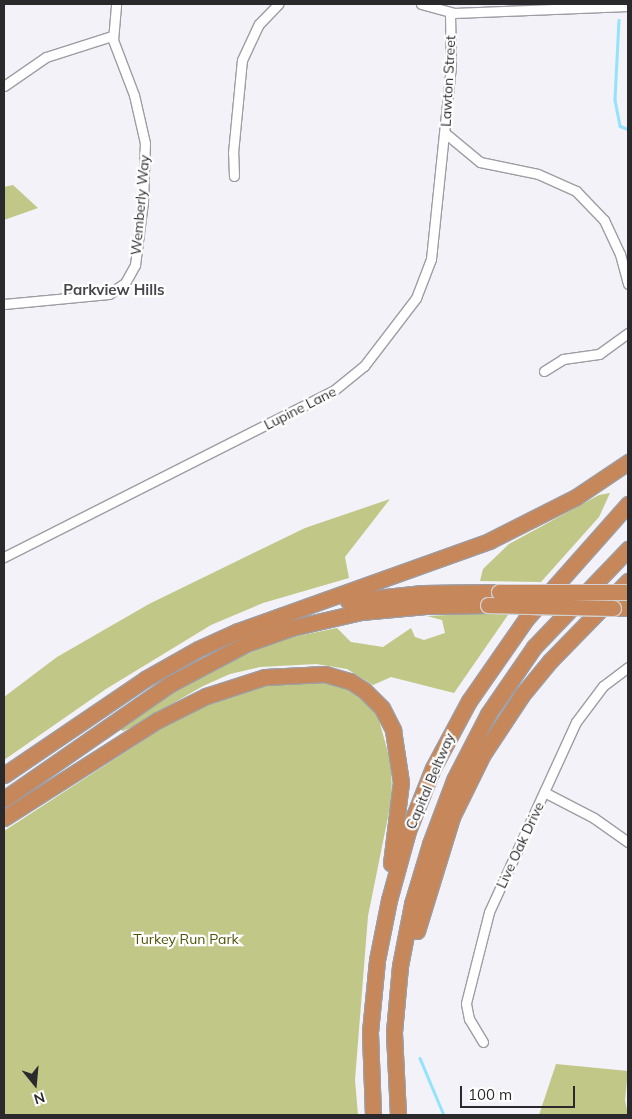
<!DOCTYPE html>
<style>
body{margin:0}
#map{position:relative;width:632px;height:1119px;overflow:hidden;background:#f2f2f8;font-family:Mulish,sans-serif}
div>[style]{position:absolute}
.green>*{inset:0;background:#c1c787}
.stream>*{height:2.5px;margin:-1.25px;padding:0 1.25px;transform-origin:1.25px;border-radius:1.25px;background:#93e3fb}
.roads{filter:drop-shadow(1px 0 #9d9da3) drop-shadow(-1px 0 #9d9da3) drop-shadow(0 1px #9d9da3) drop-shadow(0 -1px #9d9da3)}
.street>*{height:9px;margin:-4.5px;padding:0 4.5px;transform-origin:4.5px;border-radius:4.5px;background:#fff}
.highway>*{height:15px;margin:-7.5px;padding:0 7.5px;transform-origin:7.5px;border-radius:7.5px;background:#c6875b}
.bridges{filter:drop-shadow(1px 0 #d0d0d1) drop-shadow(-1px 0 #d0d0d1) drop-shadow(0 1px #d0d0d1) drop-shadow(0 -1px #d0d0d1)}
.highway-bridge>*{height:15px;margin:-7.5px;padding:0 7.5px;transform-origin:7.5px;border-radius:7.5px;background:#c6875b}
span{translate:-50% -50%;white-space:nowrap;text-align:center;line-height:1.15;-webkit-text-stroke:4.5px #fff;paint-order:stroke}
.street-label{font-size:14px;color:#2a2a2c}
.park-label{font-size:14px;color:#505406}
.neighbourhood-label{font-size:15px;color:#47464c;font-weight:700}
.frame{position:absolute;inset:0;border:5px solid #2a2a2c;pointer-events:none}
.north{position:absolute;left:10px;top:1059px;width:50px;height:50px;-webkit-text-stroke:4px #fff;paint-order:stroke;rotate:163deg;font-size:14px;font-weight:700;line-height:20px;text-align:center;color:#2a2a2c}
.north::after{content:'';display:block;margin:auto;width:18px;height:22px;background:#2a2a2c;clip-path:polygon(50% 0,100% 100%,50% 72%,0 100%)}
.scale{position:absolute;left:460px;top:1086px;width:115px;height:22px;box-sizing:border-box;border:2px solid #2a2a2c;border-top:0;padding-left:6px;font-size:15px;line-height:18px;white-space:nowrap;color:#2a2a2c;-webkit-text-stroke:4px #fff;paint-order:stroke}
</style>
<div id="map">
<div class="green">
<div style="clip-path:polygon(13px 185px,38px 208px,4px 220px,4px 187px)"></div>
<div style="clip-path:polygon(610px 493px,599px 517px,541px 582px,480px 581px,483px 569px,509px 544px,599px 495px)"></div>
<div style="clip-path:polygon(390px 499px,345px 557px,349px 578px,263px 603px,211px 625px,106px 689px,4px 760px,4px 697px,57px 657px,149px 604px,305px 528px)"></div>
<div style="clip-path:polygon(510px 612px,454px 693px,391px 677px,373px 685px,347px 669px,316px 664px,260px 667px,230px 674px,203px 686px,132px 727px,123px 731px,118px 728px,203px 672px,283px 639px,337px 628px,351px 642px,383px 647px,411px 628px,415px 637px,424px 640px,445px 633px,442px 620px,427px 616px)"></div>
<div style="clip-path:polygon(311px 680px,337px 683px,361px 696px,377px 713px,391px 763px,392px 797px,368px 916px,355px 1080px,358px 1115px,4px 1115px,4px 831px,170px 723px,216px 699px,247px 687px)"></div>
<div style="clip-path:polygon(556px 1064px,628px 1071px,625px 1100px,628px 1115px,539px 1115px)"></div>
</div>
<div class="stream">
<div style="left:619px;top:20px;width:80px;rotate:92.9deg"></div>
<div style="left:615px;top:100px;width:26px;rotate:79deg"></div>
<div style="left:620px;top:126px;width:9px;rotate:21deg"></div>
<div style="left:420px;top:1058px;width:62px;rotate:67.2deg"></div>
</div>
<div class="roads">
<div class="street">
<div style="left:421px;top:4px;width:34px;rotate:15deg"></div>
<div style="left:454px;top:13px;width:174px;rotate:-2.3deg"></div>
<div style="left:4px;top:86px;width:51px;rotate:-34.6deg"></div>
<div style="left:46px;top:57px;width:69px;rotate:-17.7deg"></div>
<div style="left:445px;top:133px;width:45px;rotate:39.6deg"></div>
<div style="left:480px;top:162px;width:59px;rotate:11.7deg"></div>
<div style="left:538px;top:174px;width:42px;rotate:24.1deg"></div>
<div style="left:576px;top:191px;width:40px;rotate:46deg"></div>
<div style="left:604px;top:220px;width:38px;rotate:65deg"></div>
<div style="left:620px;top:254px;width:31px;rotate:75deg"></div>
<div style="left:234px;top:176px;width:23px;rotate:-92deg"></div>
<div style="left:233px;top:153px;width:93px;rotate:-84.5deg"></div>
<div style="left:242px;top:60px;width:40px;rotate:-65deg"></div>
<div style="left:259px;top:24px;width:28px;rotate:-46deg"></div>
<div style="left:4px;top:304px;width:105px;rotate:-5.4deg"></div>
<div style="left:109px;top:294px;width:19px;rotate:-35deg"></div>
<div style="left:125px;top:283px;width:21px;rotate:-61deg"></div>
<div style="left:135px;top:265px;width:64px;rotate:-82.8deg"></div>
<div style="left:143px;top:202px;width:59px;rotate:-88.1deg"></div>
<div style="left:145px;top:143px;width:49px;rotate:-102.9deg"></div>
<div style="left:134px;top:95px;width:59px;rotate:-110.9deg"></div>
<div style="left:113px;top:40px;width:36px;rotate:-85deg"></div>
<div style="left:544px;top:371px;width:22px;rotate:-32deg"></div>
<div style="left:563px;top:359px;width:36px;rotate:-8deg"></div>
<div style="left:599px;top:354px;width:36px;rotate:-36deg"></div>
<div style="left:4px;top:557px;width:369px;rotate:-26.8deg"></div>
<div style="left:333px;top:391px;width:40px;rotate:-39deg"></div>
<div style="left:364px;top:366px;width:86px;rotate:-52.6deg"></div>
<div style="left:416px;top:298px;width:42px;rotate:-69deg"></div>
<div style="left:431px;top:259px;width:195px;rotate:-84.1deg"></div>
<div style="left:451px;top:65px;width:52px;rotate:-91.1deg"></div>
<div style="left:544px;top:792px;width:56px;rotate:27.5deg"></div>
<div style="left:594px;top:818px;width:42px;rotate:35.2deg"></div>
<div style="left:483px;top:1042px;width:27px;rotate:-121deg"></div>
<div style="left:469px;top:1019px;width:16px;rotate:-101deg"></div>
<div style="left:466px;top:1003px;width:94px;rotate:-75.8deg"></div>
<div style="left:489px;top:912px;width:209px;rotate:-65.4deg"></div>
<div style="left:576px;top:722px;width:45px;rotate:-53.1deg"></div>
<div style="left:603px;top:686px;width:31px;rotate:-37deg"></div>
</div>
<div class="highway">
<div style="left:348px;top:601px;width:75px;rotate:-6.1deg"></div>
<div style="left:423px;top:593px;width:76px;rotate:-0.8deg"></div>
<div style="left:613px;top:608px;width:15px"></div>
<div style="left:4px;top:775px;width:171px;rotate:-34.2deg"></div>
<div style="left:145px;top:679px;width:61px;rotate:-29.5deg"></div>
<div style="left:198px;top:649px;width:44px;rotate:-24.2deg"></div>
<div style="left:238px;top:631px;width:267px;rotate:-19.7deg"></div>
<div style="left:489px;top:541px;width:97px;rotate:-26.8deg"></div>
<div style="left:576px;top:497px;width:63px;rotate:-33.9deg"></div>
<div style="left:4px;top:799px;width:202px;rotate:-34.7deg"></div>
<div style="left:170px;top:684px;width:86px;rotate:-27.8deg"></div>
<div style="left:246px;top:644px;width:48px;rotate:-19.6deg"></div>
<div style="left:291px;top:628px;width:72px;rotate:-12.9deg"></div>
<div style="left:361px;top:612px;width:65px;rotate:-5.3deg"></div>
<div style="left:426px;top:606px;width:62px;rotate:-0.9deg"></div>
<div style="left:4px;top:818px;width:183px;rotate:-32.5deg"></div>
<div style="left:158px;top:720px;width:54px;rotate:-26.6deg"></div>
<div style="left:206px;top:696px;width:62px;rotate:-17.9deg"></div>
<div style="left:265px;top:677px;width:60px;rotate:-2.9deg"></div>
<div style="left:325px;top:674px;width:26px;rotate:16deg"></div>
<div style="left:350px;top:681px;width:17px;rotate:33deg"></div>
<div style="left:364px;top:690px;width:25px;rotate:45deg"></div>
<div style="left:382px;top:708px;width:25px;rotate:63deg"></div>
<div style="left:393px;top:730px;width:53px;rotate:81.3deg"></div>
<div style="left:401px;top:782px;width:82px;rotate:97deg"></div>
<div style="left:417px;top:931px;width:119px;rotate:-72.9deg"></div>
<div style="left:452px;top:817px;width:70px;rotate:-63.8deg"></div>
<div style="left:483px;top:754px;width:71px;rotate:-56.5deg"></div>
<div style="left:522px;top:695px;width:44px;rotate:-50.5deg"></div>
<div style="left:550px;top:661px;width:112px;rotate:-45.7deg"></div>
<div style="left:373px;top:1115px;width:83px;rotate:-92.1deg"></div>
<div style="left:370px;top:1032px;width:72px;rotate:-84.4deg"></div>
<div style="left:377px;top:960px;width:61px;rotate:-78.7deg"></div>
<div style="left:389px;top:900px;width:72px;rotate:-74.6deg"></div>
<div style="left:408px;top:831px;width:68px;rotate:-68.4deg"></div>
<div style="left:433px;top:768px;width:76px;rotate:-61.8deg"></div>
<div style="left:469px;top:701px;width:100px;rotate:-55.2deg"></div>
<div style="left:526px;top:619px;width:154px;rotate:-48.4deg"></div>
<div style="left:398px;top:1115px;width:83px;rotate:-92.8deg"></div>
<div style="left:394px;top:1032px;width:66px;rotate:-84.8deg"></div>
<div style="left:400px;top:966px;width:63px;rotate:-79deg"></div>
<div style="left:412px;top:904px;width:63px;rotate:-73.3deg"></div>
<div style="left:430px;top:844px;width:68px;rotate:-69.4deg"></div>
<div style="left:454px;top:780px;width:74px;rotate:-62.7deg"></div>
<div style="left:488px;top:714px;width:81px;rotate:-55.5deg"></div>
<div style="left:534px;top:647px;width:136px;rotate:-46.2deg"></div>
</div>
</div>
<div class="bridges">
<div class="highway-bridge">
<div style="left:499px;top:592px;width:128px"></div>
<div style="left:488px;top:605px;width:125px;rotate:1.4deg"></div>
</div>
</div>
<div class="street-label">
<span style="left:448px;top:81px;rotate:-87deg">Lawton Street</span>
<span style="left:140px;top:205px;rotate:-85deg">Wemberly Way</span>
<span style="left:300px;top:408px;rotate:-27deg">Lupine Lane</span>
<span style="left:430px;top:781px;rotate:-67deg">Capital Beltway</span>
<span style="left:520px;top:845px;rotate:-65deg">Live Oak Drive</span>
</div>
<div class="park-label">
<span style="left:186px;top:939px">Turkey Run Park</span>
</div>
<div class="neighbourhood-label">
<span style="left:114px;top:290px">Parkview Hills</span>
</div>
<div class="frame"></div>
<div class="north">N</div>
<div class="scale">100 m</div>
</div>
